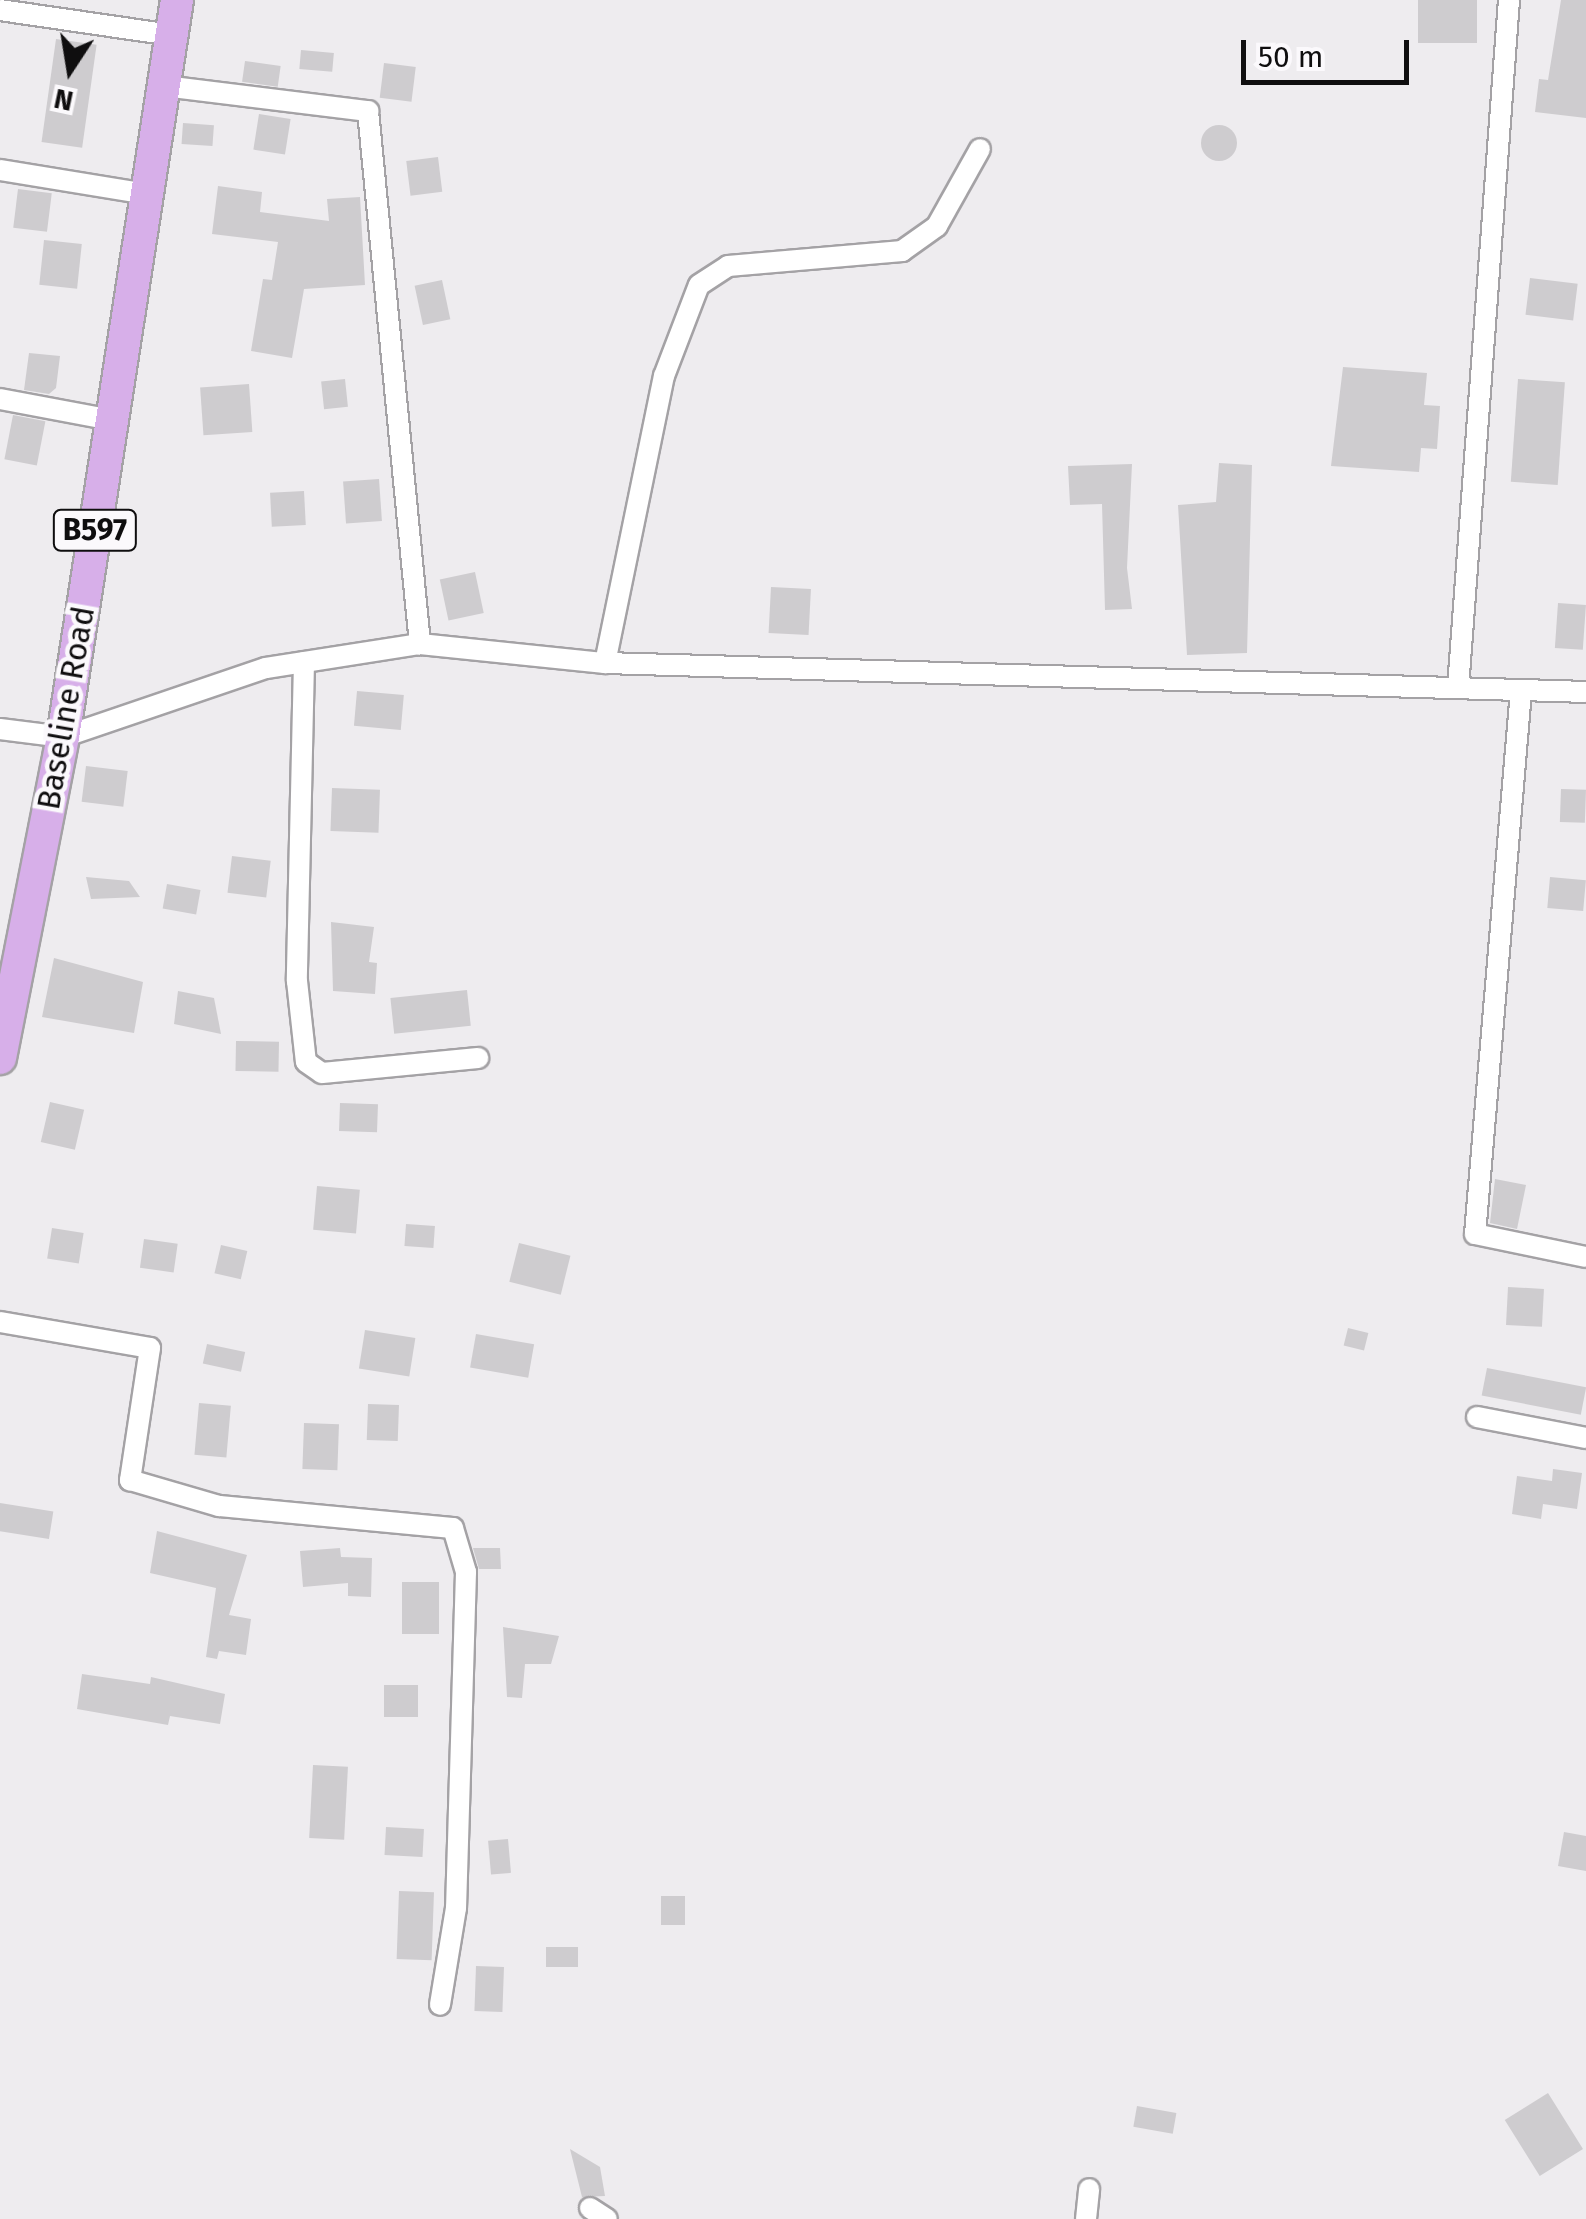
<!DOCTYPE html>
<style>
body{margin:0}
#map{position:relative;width:1586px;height:2219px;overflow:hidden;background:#eeecef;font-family:"Fira Sans",sans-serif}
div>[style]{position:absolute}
.building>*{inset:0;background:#cecccf;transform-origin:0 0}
.round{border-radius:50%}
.roads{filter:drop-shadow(2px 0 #a4a2a5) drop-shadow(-2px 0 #a4a2a5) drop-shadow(0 2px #a4a2a5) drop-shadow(0 -2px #a4a2a5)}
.street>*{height:20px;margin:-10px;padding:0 10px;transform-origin:10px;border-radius:10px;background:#fff}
.primary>*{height:32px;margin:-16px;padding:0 16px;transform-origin:16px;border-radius:16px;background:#d7afe9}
span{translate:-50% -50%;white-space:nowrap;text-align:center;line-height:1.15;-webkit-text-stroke:9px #fbf9fc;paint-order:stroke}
.shield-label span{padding:2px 8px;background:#fbf9fc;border:2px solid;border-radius:8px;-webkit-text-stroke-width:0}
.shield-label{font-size:30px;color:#0f0e0f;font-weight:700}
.street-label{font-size:32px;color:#0f0e0f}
.north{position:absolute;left:20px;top:20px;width:100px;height:100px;-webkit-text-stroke:8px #fbf9fc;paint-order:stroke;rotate:192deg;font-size:28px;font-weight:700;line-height:40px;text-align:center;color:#0f0e0f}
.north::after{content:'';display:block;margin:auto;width:35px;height:45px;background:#0f0e0f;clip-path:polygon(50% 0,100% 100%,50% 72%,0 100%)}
.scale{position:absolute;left:1241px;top:40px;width:168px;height:45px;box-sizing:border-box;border:5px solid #0f0e0f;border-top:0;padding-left:12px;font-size:30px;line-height:35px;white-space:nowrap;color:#0f0e0f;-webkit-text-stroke:8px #fbf9fc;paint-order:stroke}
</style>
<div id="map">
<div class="building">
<div style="left:1418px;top:0;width:59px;height:43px"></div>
<div style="clip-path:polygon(1561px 0,1586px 0,1586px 118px,1535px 112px,1539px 79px,1548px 80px)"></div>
<div style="left:56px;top:39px;width:41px;height:104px;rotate:8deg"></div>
<div style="left:301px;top:50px;width:33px;height:19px;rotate:5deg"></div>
<div style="left:245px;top:61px;width:36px;height:21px;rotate:8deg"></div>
<div style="left:384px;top:63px;width:32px;height:35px;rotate:7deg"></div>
<div style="left:259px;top:114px;width:32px;height:36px;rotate:9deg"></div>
<div style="left:183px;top:123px;width:31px;height:21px;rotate:4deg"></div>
<div class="round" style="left:1201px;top:125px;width:36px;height:36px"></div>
<div style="left:438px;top:157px;width:35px;height:32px;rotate:83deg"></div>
<div style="clip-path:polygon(218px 186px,262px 192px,260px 212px,329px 221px,327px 199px,360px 197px,365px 285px,304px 289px,292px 358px,251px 351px,263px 279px,272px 280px,278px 242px,212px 234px)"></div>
<div style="left:18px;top:189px;width:34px;height:39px;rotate:7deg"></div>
<div style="left:44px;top:240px;width:38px;height:45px;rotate:6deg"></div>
<div style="left:1530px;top:278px;width:48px;height:37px;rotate:7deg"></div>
<div style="left:442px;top:280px;width:40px;height:28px;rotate:78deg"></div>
<div style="clip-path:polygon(29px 353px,60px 356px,56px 388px,49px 394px,24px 390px)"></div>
<div style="clip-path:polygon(1343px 367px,1427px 373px,1424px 405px,1440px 406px,1437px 449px,1421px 448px,1419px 472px,1331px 466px)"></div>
<div style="left:345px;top:379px;width:28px;height:24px;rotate:84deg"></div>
<div style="left:1518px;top:379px;width:47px;height:103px;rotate:4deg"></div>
<div style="left:249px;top:384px;width:48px;height:49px;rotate:86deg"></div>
<div style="left:13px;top:415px;width:33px;height:45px;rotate:11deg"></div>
<div style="clip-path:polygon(1219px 463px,1252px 465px,1247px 653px,1187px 655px,1178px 505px,1216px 502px)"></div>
<div style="clip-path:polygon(1132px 464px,1127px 568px,1132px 609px,1105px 610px,1102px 504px,1070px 505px,1068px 466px)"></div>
<div style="left:379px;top:479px;width:42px;height:36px;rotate:86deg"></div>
<div style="left:304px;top:491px;width:34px;height:34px;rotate:87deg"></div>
<div style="left:475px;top:572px;width:42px;height:36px;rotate:78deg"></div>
<div style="left:771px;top:587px;width:40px;height:46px;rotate:3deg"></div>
<div style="left:1558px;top:603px;width:28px;height:45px;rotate:4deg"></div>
<div style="left:357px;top:691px;width:47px;height:35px;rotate:5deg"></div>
<div style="left:86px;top:766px;width:42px;height:36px;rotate:7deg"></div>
<div style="left:332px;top:788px;width:48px;height:43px;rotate:2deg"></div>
<div style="left:1561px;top:789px;width:25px;height:33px;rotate:2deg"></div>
<div style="left:232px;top:856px;width:39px;height:37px;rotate:7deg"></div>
<div style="clip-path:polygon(86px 877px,129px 881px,140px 897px,91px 899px)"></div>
<div style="left:1550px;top:877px;width:36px;height:31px;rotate:5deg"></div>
<div style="left:167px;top:884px;width:34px;height:25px;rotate:10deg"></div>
<div style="clip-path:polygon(331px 922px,374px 927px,369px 962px,377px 963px,375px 994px,333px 991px)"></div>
<div style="clip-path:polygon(54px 958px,143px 982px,134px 1033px,42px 1017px)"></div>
<div style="left:467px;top:990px;width:36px;height:77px;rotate:84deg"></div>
<div style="clip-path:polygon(178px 991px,214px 998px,221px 1034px,174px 1024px)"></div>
<div style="left:236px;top:1041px;width:43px;height:30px;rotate:1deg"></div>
<div style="left:50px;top:1102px;width:35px;height:41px;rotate:13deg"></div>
<div style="left:340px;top:1103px;width:38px;height:28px;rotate:2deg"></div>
<div style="clip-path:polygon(1495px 1179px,1526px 1185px,1517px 1229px,1490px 1223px)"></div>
<div style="left:317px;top:1186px;width:43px;height:44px;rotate:5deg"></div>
<div style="left:406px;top:1224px;width:29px;height:22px;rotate:4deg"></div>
<div style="left:52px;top:1228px;width:32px;height:31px;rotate:9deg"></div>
<div style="left:144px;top:1239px;width:34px;height:29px;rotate:8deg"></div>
<div style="left:519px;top:1243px;width:53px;height:40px;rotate:14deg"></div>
<div style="left:221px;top:1245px;width:27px;height:29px;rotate:13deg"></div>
<div style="left:1508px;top:1287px;width:36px;height:38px;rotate:3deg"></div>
<div style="left:1348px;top:1328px;width:21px;height:18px;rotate:14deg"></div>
<div style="left:365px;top:1330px;width:51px;height:39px;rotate:9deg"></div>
<div style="left:476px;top:1334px;width:59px;height:34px;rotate:10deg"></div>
<div style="left:207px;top:1344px;width:39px;height:20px;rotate:12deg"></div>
<div style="left:1487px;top:1368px;width:101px;height:28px;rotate:11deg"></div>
<div style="left:199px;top:1403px;width:32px;height:52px;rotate:5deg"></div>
<div style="left:368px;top:1404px;width:31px;height:36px;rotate:2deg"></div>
<div style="left:304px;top:1423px;width:35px;height:46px;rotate:2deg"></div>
<div style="clip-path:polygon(1553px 1469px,1582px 1473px,1577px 1509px,1543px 1504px,1541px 1519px,1512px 1514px,1517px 1476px,1552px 1481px)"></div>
<div style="left:0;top:1503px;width:54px;height:28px;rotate:9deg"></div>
<div style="clip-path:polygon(157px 1531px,247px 1555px,229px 1615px,251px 1619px,246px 1655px,219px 1651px,217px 1659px,206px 1657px,216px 1588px,150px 1573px)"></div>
<div style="clip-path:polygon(340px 1548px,341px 1557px,372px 1558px,371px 1597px,348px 1596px,348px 1583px,303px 1587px,300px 1551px)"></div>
<div style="clip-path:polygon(473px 1548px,500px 1548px,501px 1569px,479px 1569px)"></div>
<div style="left:402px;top:1582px;width:37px;height:52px"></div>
<div style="clip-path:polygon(503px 1627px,559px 1636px,551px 1664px,525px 1664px,522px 1698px,507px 1697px)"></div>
<div style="clip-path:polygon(82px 1674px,150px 1684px,151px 1677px,225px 1694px,220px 1724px,170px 1716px,168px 1725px,77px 1709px)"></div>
<div style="left:384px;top:1685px;width:34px;height:32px"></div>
<div style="left:313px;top:1765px;width:35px;height:73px;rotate:3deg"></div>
<div style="left:386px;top:1827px;width:38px;height:28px;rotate:3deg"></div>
<div style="clip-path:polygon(1564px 1832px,1586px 1836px,1586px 1871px,1558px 1866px)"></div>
<div style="left:508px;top:1839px;width:34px;height:20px;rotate:85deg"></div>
<div style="left:399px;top:1891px;width:35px;height:68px;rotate:2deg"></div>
<div style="left:661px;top:1896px;width:24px;height:29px"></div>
<div style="left:546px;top:1947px;width:32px;height:20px"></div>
<div style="left:476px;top:1966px;width:28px;height:45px;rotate:2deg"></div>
<div style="left:1548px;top:2093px;width:66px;height:51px;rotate:58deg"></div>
<div style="left:1137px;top:2106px;width:40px;height:21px;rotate:10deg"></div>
<div style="clip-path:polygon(570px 2149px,600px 2167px,605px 2196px,582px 2197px)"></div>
</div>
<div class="roads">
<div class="street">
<div style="left:0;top:10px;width:174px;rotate:8.3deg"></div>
<div style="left:164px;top:86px;width:206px;rotate:7deg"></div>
<div style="left:368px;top:111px;width:536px;rotate:84.43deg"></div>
<div style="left:0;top:170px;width:149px;rotate:9.3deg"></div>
<div style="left:0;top:399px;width:114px;rotate:10.6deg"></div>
<div style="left:304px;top:662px;width:319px;rotate:91.3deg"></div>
<div style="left:297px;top:981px;width:81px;rotate:83.7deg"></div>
<div style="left:306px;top:1062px;width:19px;rotate:35deg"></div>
<div style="left:322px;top:1073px;width:157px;rotate:-5.5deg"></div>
<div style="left:605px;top:663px;width:293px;rotate:-78.4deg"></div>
<div style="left:664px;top:376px;width:97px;rotate:-69deg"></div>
<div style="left:699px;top:285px;width:35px;rotate:-33deg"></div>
<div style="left:728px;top:266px;width:175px;rotate:-4.9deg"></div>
<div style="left:902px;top:251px;width:43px;rotate:-35.5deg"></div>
<div style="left:937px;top:226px;width:88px;rotate:-60.8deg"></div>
<div style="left:1458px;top:688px;width:690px;rotate:-85.76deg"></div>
<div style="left:1521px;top:691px;width:545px;rotate:94.84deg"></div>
<div style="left:1475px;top:1234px;width:113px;rotate:11.7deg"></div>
<div style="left:0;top:729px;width:64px;rotate:7.2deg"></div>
<div style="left:63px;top:737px;width:214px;rotate:-18.8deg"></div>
<div style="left:266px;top:668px;width:156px;rotate:-8.9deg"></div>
<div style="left:420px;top:644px;width:186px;rotate:5.9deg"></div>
<div style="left:605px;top:663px;width:981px;rotate:1.69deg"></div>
<div style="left:0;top:1322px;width:152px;rotate:9.8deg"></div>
<div style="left:150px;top:1348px;width:134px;rotate:98.6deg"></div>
<div style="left:130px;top:1480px;width:93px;rotate:16.3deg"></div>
<div style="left:219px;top:1506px;width:235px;rotate:5.4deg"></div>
<div style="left:453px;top:1528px;width:46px;rotate:73.5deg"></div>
<div style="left:466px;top:1572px;width:336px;rotate:91.7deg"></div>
<div style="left:456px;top:1908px;width:98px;rotate:99.4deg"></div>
<div style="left:1477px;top:1417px;width:111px;rotate:10.9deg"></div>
<div style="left:590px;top:2208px;width:20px;rotate:33deg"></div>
<div style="left:1086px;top:2219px;width:30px;rotate:-84deg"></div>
</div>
<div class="primary">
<div style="left:0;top:1058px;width:327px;rotate:-78.9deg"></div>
<div style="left:63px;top:737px;width:746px;rotate:-81.21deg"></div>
</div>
</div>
<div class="shield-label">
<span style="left:95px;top:530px">B597</span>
</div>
<div class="street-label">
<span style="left:66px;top:708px;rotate:-80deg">Baseline Road</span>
</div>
<div class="north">N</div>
<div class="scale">50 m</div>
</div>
